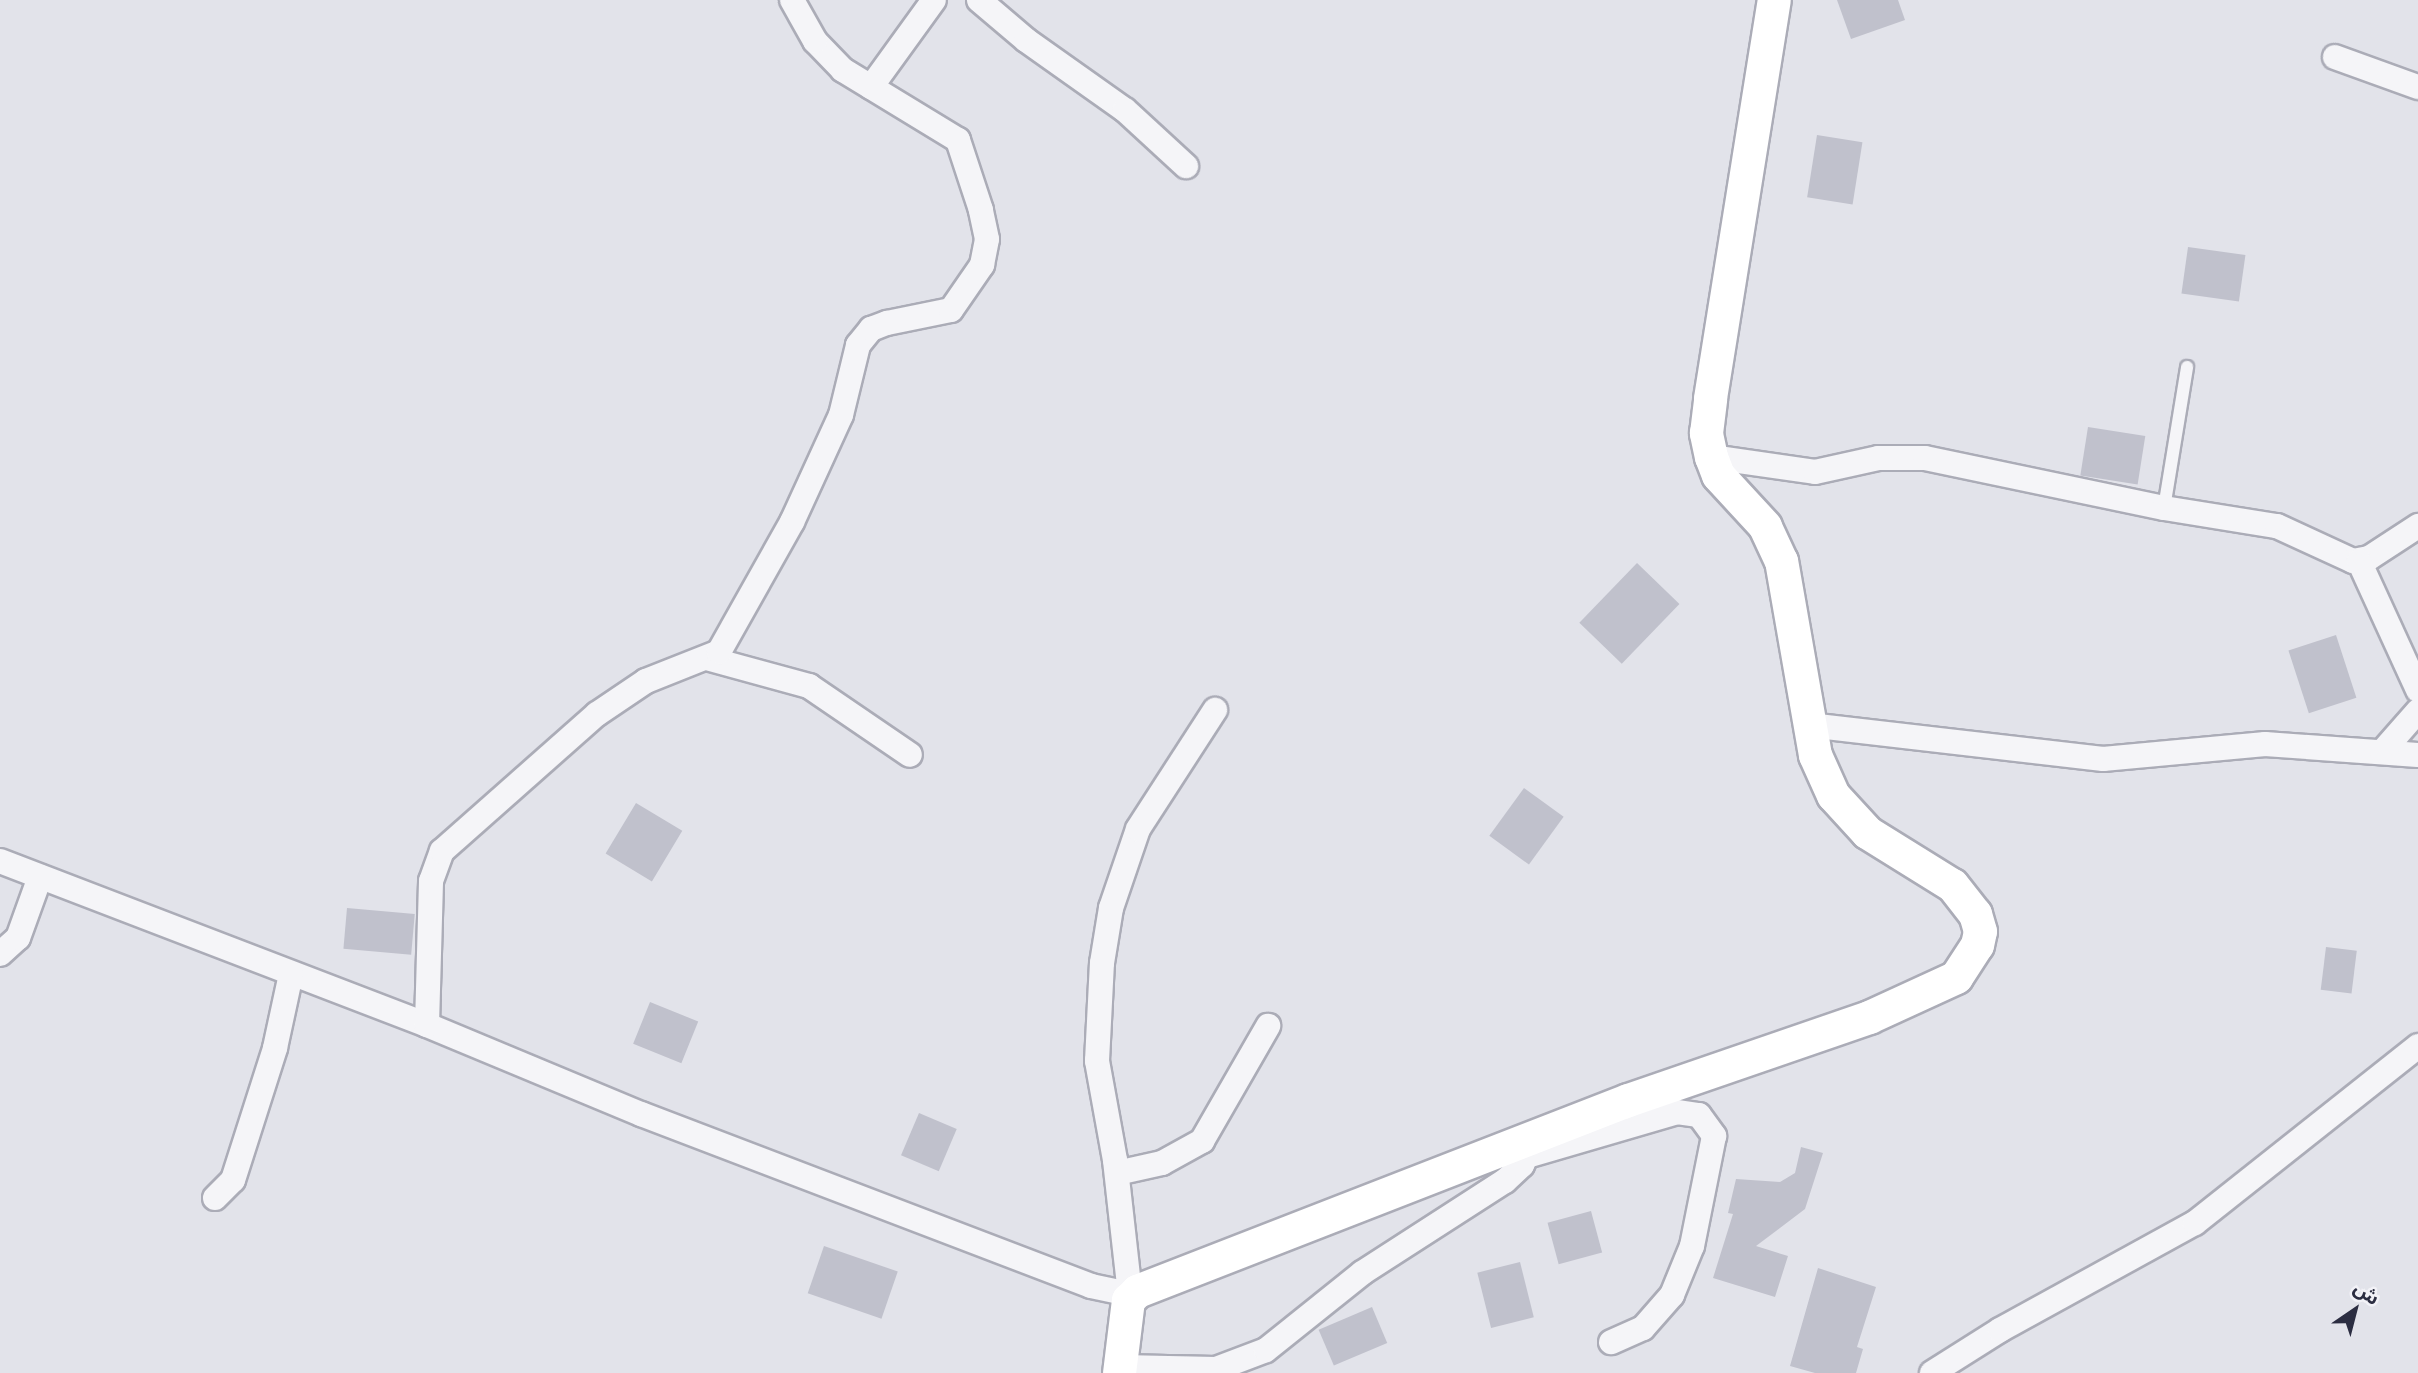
<!DOCTYPE html>
<meta charset="utf-8">
<style>
body{margin:0}
#map{position:relative;width:2418px;height:1373px;overflow:hidden;background:#e2e3ea;font-family:Manrope,"Noto Sans Arabic",sans-serif}
div>[style]{position:absolute}
.building>*{inset:0;background:#c0c1cc;transform-origin:0 0}
.roads{filter:drop-shadow(2px 0 #abacb7) drop-shadow(-2px 0 #abacb7) drop-shadow(0 2px #abacb7) drop-shadow(0 -2px #abacb7)}
.service>*{height:12px;margin:-6px;padding:0 6px;transform-origin:6px;border-radius:6px;background:#f5f5f8}
.minor>*{height:24px;margin:-12px;padding:0 12px;transform-origin:12px;border-radius:12px;background:#f5f5f8}
.secondary>*{height:33px;margin:-16.5px;padding:0 16.5px;transform-origin:16.5px;border-radius:16.5px;background:#fff}
span{translate:-50% -50%;white-space:nowrap;text-align:center;line-height:1.15;-webkit-text-stroke:7px #f2f2f7;paint-order:stroke}
.north{position:absolute;left:2320px;top:1275px;width:70px;height:70px;-webkit-text-stroke:5px #f2f2f7;paint-order:stroke;rotate:35deg;font-size:19px;font-weight:700;line-height:28px;text-align:center;color:#2b2d41}
.north::after{content:'';display:block;margin:auto;width:24px;height:32px;background:#2b2d41;clip-path:polygon(50% 0,100% 100%,50% 72%,0 100%)}
</style>
<div id="map">
<div class="building">
<div style="clip-path:polygon(1837px 0,1898px 0,1905px 20px,1851px 39px)"></div>
<div style="left:1817px;top:135px;width:46px;height:63px;rotate:9deg"></div>
<div style="left:2188px;top:247px;width:58px;height:47px;rotate:8deg"></div>
<div style="left:2088px;top:427px;width:58px;height:49px;rotate:9deg"></div>
<div style="left:1637px;top:563px;width:59px;height:83px;rotate:44deg"></div>
<div style="left:2336px;top:635px;width:66px;height:50px;rotate:72deg"></div>
<div style="left:1524px;top:788px;width:49px;height:59px;rotate:36deg"></div>
<div style="left:636px;top:803px;width:54px;height:59px;rotate:31deg"></div>
<div style="left:347px;top:908px;width:68px;height:41px;rotate:5deg"></div>
<div style="left:2326px;top:947px;width:31px;height:43px;rotate:7deg"></div>
<div style="left:650px;top:1002px;width:52px;height:45px;rotate:22deg"></div>
<div style="left:919px;top:1113px;width:41px;height:46px;rotate:23deg"></div>
<div style="clip-path:polygon(1801px 1147px,1823px 1153px,1805px 1209px,1756px 1246px,1788px 1256px,1775px 1297px,1713px 1278px,1733px 1214px,1728px 1213px,1736px 1179px,1780px 1182px,1795px 1173px)"></div>
<div style="left:1591px;top:1211px;width:43px;height:45px;rotate:75deg"></div>
<div style="left:824px;top:1246px;width:78px;height:50px;rotate:19deg"></div>
<div style="left:1520px;top:1262px;width:57px;height:44px;rotate:76deg"></div>
<div style="clip-path:polygon(1818px 1268px,1876px 1287px,1857px 1347px,1863px 1349px,1856px 1373px,1815px 1373px,1790px 1366px)"></div>
<div style="left:1372px;top:1307px;width:39px;height:58px;rotate:67deg"></div>
</div>
<div class="roads">
<div class="service">
<div style="left:2164px;top:508px;width:143px;rotate:-80.7deg"></div>
</div>
<div class="minor">
<div style="left:979px;top:0;width:62px;rotate:40.4deg"></div>
<div style="left:1026px;top:40px;width:121px;rotate:35.3deg"></div>
<div style="left:1125px;top:110px;width:83px;rotate:42.6deg"></div>
<div style="left:2335px;top:57px;width:88px;rotate:19.9deg"></div>
<div style="left:871px;top:87px;width:107px;rotate:-54.1deg"></div>
<div style="left:1711px;top:457px;width:105px;rotate:8.2deg"></div>
<div style="left:1815px;top:472px;width:65px;rotate:-12.5deg"></div>
<div style="left:1878px;top:458px;width:47px"></div>
<div style="left:1925px;top:458px;width:244px;rotate:11.8deg"></div>
<div style="left:2164px;top:508px;width:114px;rotate:9.1deg"></div>
<div style="left:2277px;top:526px;width:84px;rotate:24.7deg"></div>
<div style="left:2353px;top:561px;width:16px;rotate:-11deg"></div>
<div style="left:2369px;top:558px;width:59px;rotate:-33.1deg"></div>
<div style="left:2359px;top:561px;width:142px;rotate:65.4deg"></div>
<div style="left:710px;top:659px;width:103px;rotate:15.3deg"></div>
<div style="left:809px;top:686px;width:122px;rotate:34.3deg"></div>
<div style="left:1809px;top:725px;width:296px;rotate:6.6deg"></div>
<div style="left:2103px;top:759px;width:163px;rotate:-5.3deg"></div>
<div style="left:2265px;top:744px;width:153px;rotate:4.1deg"></div>
<div style="left:2382px;top:752px;width:55px;rotate:-48.7deg"></div>
<div style="left:0;top:861px;width:457px;rotate:21deg"></div>
<div style="left:427px;top:1025px;width:232px;rotate:22.6deg"></div>
<div style="left:641px;top:1114px;width:482px;rotate:20.9deg"></div>
<div style="left:1091px;top:1286px;width:40px;rotate:12deg"></div>
<div style="left:1130px;top:1294px;width:135px;rotate:-96.4deg"></div>
<div style="left:1115px;top:1160px;width:101px;rotate:-100.3deg"></div>
<div style="left:1097px;top:1061px;width:98px;rotate:-87.1deg"></div>
<div style="left:1102px;top:963px;width:56px;rotate:-80.7deg"></div>
<div style="left:1111px;top:908px;width:83px;rotate:-71.1deg"></div>
<div style="left:1138px;top:829px;width:142px;rotate:-57.1deg"></div>
<div style="left:0;top:954px;width:24px;rotate:-42deg"></div>
<div style="left:18px;top:938px;width:65px;rotate:-70.2deg"></div>
<div style="left:427px;top:1025px;width:144px;rotate:-88.4deg"></div>
<div style="left:431px;top:881px;width:32px;rotate:-70deg"></div>
<div style="left:442px;top:851px;width:207px;rotate:-41.5deg"></div>
<div style="left:597px;top:714px;width:59px;rotate:-34deg"></div>
<div style="left:646px;top:681px;width:79px;rotate:-21.7deg"></div>
<div style="left:719px;top:652px;width:149px;rotate:-60.7deg"></div>
<div style="left:792px;top:522px;width:118px;rotate:-65.4deg"></div>
<div style="left:841px;top:415px;width:72px;rotate:-76.3deg"></div>
<div style="left:858px;top:345px;width:21px;rotate:-51deg"></div>
<div style="left:871px;top:329px;width:17px;rotate:-21deg"></div>
<div style="left:887px;top:323px;width:65px;rotate:-11.5deg"></div>
<div style="left:951px;top:310px;width:55px;rotate:-55.4deg"></div>
<div style="left:982px;top:265px;width:26px;rotate:-79deg"></div>
<div style="left:987px;top:239px;width:30px;rotate:-102deg"></div>
<div style="left:981px;top:210px;width:74px;rotate:-108.2deg"></div>
<div style="left:958px;top:140px;width:135px;rotate:-148.7deg"></div>
<div style="left:843px;top:70px;width:40px;rotate:-134deg"></div>
<div style="left:815px;top:41px;width:47px;rotate:-119.3deg"></div>
<div style="left:1527px;top:1156px;width:156px;rotate:-16.3deg"></div>
<div style="left:1677px;top:1112px;width:22px;rotate:8deg"></div>
<div style="left:1699px;top:1115px;width:26px;rotate:54deg"></div>
<div style="left:1714px;top:1136px;width:112px;rotate:101.3deg"></div>
<div style="left:1692px;top:1246px;width:53px;rotate:112.2deg"></div>
<div style="left:1672px;top:1295px;width:44px;rotate:131.3deg"></div>
<div style="left:1643px;top:1328px;width:35px;rotate:156deg"></div>
<div style="left:1117px;top:1173px;width:46px;rotate:-12.5deg"></div>
<div style="left:1162px;top:1163px;width:46px;rotate:-28.8deg"></div>
<div style="left:1202px;top:1141px;width:133px;rotate:-60.1deg"></div>
<div style="left:215px;top:1198px;width:25px;rotate:-45deg"></div>
<div style="left:233px;top:1180px;width:139px;rotate:-72.3deg"></div>
<div style="left:275px;top:1048px;width:76px;rotate:-77.8deg"></div>
<div style="left:1121px;top:1367px;width:95px;rotate:1.2deg"></div>
<div style="left:1216px;top:1369px;width:53px;rotate:-20.8deg"></div>
<div style="left:1266px;top:1350px;width:123px;rotate:-38.7deg"></div>
<div style="left:1362px;top:1273px;width:170px;rotate:-32.8deg"></div>
<div style="left:1505px;top:1181px;width:23px;rotate:-43deg"></div>
<div style="left:1522px;top:1165px;width:30px;rotate:-66deg"></div>
<div style="left:1932px;top:1373px;width:80px;rotate:-32.3deg"></div>
<div style="left:2000px;top:1330px;width:222px;rotate:-28.8deg"></div>
<div style="left:2195px;top:1223px;width:285px;rotate:-38.4deg"></div>
</div>
<div class="secondary">
<div style="left:1119px;top:1373px;width:74px;rotate:-83deg"></div>
<div style="left:1128px;top:1300px;width:13px;rotate:-45deg"></div>
<div style="left:1137px;top:1291px;width:527px;rotate:-21.26deg"></div>
<div style="left:1628px;top:1100px;width:255px;rotate:-19deg"></div>
<div style="left:1869px;top:1017px;width:96px;rotate:-24.7deg"></div>
<div style="left:1956px;top:977px;width:38px;rotate:-57deg"></div>
<div style="left:1977px;top:945px;width:14px;rotate:-78deg"></div>
<div style="left:1980px;top:931px;width:18px;rotate:-106deg"></div>
<div style="left:1975px;top:914px;width:37px;rotate:-128deg"></div>
<div style="left:1952px;top:885px;width:100px;rotate:-148.1deg"></div>
<div style="left:1867px;top:832px;width:50px;rotate:-132.6deg"></div>
<div style="left:1833px;top:795px;width:44px;rotate:-114.2deg"></div>
<div style="left:1815px;top:755px;width:197px;rotate:-99.9deg"></div>
<div style="left:1781px;top:561px;width:38px;rotate:-115deg"></div>
<div style="left:1765px;top:526px;width:69px;rotate:-132.7deg"></div>
<div style="left:1718px;top:475px;width:19px;rotate:-111deg"></div>
<div style="left:1711px;top:457px;width:25px;rotate:-102deg"></div>
<div style="left:1706px;top:433px;width:35px;rotate:-83deg"></div>
<div style="left:1710px;top:398px;width:403px;rotate:-80.9deg"></div>
</div>
</div>
<div class="north">ش</div>
</div>
